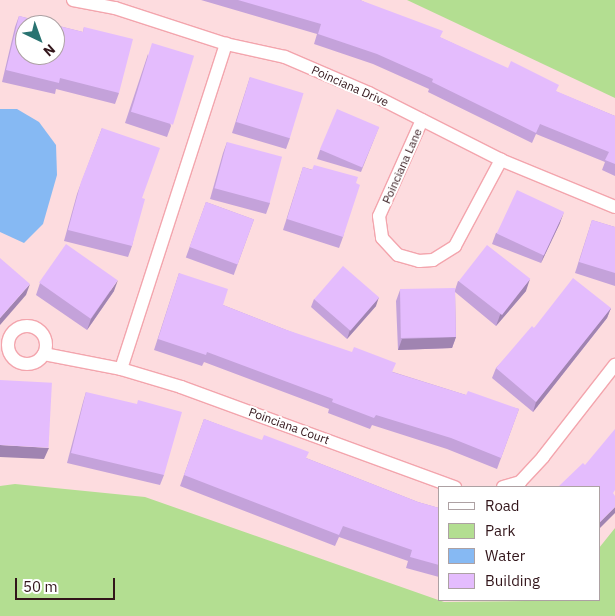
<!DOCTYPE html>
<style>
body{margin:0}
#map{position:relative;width:615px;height:616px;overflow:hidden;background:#fddcdf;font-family:"IBM Plex Sans",sans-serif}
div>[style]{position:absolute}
.green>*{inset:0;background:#b3de91}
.water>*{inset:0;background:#86b9f3}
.roads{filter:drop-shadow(1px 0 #f3a5ad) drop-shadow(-1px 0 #f3a5ad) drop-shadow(0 1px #f3a5ad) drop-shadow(0 -1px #f3a5ad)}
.minor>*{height:12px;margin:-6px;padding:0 6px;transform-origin:6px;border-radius:6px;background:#fff}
.minor>.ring{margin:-6px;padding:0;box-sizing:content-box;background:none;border:12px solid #fff;border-radius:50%}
.wall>*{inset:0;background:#c4a2da;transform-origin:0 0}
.shaded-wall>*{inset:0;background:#a084b1}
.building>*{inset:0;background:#e4bcfd;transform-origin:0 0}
span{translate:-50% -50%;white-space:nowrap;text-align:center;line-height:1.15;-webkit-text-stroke:4px #fff;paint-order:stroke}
.street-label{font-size:12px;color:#32151a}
.legend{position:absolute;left:438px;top:486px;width:162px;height:115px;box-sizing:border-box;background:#fff;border:1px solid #ada1a3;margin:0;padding:6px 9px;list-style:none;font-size:15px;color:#32151a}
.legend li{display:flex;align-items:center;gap:10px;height:25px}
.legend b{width:25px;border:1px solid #ada1a3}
.north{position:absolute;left:15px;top:15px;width:50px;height:50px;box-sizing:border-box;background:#fff;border:1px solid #ada1a3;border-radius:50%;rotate:138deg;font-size:14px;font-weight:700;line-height:20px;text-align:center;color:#32151a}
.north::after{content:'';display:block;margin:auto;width:18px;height:22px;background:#297371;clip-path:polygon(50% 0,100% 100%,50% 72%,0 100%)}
.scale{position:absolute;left:15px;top:578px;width:100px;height:22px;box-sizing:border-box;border:2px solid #32151a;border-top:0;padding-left:6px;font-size:15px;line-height:18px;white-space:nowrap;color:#32151a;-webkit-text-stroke:4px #fff;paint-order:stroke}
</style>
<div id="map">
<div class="green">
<div style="clip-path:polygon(407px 0,615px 0,615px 98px)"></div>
<div style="clip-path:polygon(15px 484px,145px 497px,444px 602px,599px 600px,599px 548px,615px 528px,615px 616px,0 616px,0 486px)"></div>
</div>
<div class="water">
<div style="clip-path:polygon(0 109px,17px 109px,39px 122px,56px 145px,57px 175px,43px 224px,24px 243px,0 232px)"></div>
</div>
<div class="roads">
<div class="minor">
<div style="left:73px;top:0;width:43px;rotate:10.8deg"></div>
<div style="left:115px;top:8px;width:117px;rotate:18deg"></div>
<div style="left:226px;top:44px;width:60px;rotate:12.4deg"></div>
<div style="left:285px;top:57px;width:91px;rotate:23.2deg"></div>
<div style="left:369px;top:93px;width:148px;rotate:26.9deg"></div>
<div style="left:501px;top:160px;width:123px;rotate:22.4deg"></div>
<div style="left:422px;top:120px;width:105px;rotate:114.1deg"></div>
<div style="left:379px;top:216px;width:22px;rotate:82deg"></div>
<div style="left:382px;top:238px;width:23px;rotate:47deg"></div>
<div style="left:398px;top:255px;width:22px;rotate:16deg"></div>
<div style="left:419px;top:261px;width:14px;rotate:-4deg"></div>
<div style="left:433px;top:260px;width:26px;rotate:-32deg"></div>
<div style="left:455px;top:246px;width:98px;rotate:-61.9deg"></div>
<div class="ring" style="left:8px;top:326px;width:26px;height:26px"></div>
<div style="left:44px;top:354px;width:78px;rotate:11deg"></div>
<div style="left:121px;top:369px;width:63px;rotate:16.7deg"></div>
<div style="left:181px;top:387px;width:292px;rotate:20.1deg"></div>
<div style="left:121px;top:369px;width:342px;rotate:-72.1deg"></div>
<div style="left:503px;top:487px;width:18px;rotate:-16deg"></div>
<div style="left:520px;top:482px;width:34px;rotate:-47deg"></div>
<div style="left:543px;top:457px;width:117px;rotate:-52deg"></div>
</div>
</div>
<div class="wall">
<div style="clip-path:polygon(201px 0,360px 0,557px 92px,615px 116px,615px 176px,602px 170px,605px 162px,536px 134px,532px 143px,428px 92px,429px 89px,373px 64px,314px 44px,317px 34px)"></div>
<div style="clip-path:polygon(19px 16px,83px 32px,84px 27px,119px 93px,115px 104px,56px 89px,55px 94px,2px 82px,15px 27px)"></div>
<div style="clip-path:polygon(148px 54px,171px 126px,167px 137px,125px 123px)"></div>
<div style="clip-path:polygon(250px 77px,290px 138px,286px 149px,232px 133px)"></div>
<div style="clip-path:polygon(379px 127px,361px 172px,317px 159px,320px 150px)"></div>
<div style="clip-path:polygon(102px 128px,142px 198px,132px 246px,128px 257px,64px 241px,77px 194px)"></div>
<div style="clip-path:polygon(227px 142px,270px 203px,266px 214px,210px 199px,223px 153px)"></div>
<div style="clip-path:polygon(303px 167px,356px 183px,343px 237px,339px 248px,283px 230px)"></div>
<div style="left:206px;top:202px;width:51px;height:59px;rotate:20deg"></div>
<div style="clip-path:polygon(592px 220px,615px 227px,615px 286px,575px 273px)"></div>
<div style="clip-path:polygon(560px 223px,541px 263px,492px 244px,496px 233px)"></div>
<div style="clip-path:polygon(179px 273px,223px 305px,393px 372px,466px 395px,519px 409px,497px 469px,447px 449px,372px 425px,370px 429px,328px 413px,329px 409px,204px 362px,202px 366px,154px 350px)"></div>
<div style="clip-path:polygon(458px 281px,526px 291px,496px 326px,455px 292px,456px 337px,452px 348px,398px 350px,396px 301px,400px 290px,455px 290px)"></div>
<div style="clip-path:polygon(40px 283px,114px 291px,87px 330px,36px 295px)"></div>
<div style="clip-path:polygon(314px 299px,376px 306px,347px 339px,311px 307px)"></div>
<div style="clip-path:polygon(611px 308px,607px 318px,533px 412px,492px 378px,496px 368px,534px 328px)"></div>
<div style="clip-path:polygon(86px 392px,164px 475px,160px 485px,67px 463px,83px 402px)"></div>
<div style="clip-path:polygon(204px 419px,306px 458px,418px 502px,439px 508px,439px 577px,406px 568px,408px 561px,339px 537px,335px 546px,180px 486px)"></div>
</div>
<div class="shaded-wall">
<div style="clip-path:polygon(564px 212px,560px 223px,541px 263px,545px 251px)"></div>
<div style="clip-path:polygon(530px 279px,526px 291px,496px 326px,500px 315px)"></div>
<div style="clip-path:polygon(118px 280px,114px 291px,87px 330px,91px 319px)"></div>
<div style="clip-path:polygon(30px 284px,26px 295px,0 325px,0 318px)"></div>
<div style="clip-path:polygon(379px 297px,376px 306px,347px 339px,350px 330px)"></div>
<div style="clip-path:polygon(611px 308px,607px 318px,533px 412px,536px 402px)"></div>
<div style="clip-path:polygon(456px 337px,452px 348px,398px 350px,402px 339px)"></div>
<div style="clip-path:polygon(0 445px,49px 448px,44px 459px,0 457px)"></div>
<div style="clip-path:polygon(615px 507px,615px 513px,599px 529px,599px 523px)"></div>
</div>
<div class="building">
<div style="clip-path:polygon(238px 0,360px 0,443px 31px,440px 37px,508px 68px,511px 61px,559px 85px,556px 91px,615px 116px,615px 164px,605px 160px,609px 152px,540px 124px,536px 133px,432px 82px,433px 79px,377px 54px,318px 34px,321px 24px)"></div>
<div style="clip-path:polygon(19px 16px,54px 25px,25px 25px,25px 55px,55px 55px,55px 25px,83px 32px,84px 27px,133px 39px,119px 93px,60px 78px,59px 83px,6px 70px)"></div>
<div style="left:152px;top:43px;width:44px;height:72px;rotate:17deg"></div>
<div style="left:250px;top:77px;width:56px;height:47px;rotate:17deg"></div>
<div style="left:337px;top:109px;width:46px;height:44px;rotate:23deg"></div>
<div style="clip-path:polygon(102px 128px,160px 148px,142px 198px,145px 199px,132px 246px,68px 230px,81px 182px)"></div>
<div style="left:227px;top:142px;width:57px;height:48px;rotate:15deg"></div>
<div style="clip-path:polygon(314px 165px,358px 177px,356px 183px,360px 185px,343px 237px,287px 219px,303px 167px,312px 170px)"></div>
<div style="left:517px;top:190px;width:52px;height:48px;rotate:25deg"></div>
<div style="left:206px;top:202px;width:51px;height:48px;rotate:20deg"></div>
<div style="clip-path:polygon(592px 220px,615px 227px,615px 273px,579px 262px)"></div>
<div style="left:66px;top:244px;width:63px;height:47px;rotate:35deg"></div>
<div style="left:487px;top:245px;width:55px;height:46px;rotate:38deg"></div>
<div style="clip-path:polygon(0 258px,30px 284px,0 318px)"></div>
<div style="left:343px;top:266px;width:48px;height:44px;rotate:41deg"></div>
<div style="clip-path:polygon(179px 273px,228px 289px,223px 305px,284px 329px,352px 352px,354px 347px,396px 363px,392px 372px,466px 395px,468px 391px,519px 409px,501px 458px,451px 438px,376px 415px,374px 418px,332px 402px,333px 399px,207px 352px,206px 355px,158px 339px)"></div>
<div style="clip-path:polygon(573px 278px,611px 308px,536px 402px,496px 368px,532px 326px,534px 328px)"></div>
<div style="left:455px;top:288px;width:49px;height:55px;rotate:89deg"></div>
<div style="left:0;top:380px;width:52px;height:65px;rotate:3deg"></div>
<div style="clip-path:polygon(86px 392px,137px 404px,138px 400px,182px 412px,164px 475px,71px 453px)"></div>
<div style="clip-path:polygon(204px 419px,262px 440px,264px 435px,309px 452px,306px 458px,418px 502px,439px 508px,439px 565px,410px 557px,412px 550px,343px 526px,339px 535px,184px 475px)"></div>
<div style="clip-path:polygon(615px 429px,615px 490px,613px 493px,615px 496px,615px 507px,599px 523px,599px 487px,558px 487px,583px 463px,585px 465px)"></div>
</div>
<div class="street-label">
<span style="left:350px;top:86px;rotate:24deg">Poinciana Drive</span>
<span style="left:402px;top:166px;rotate:-66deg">Poinciana Lane</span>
<span style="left:289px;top:426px;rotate:20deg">Poinciana Court</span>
</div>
<ul class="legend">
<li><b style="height:6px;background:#fff"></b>Road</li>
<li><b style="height:14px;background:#b3de91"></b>Park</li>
<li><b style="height:14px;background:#86b9f3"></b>Water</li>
<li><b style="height:14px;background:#e4bcfd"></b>Building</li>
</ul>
<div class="north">N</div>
<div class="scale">50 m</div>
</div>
